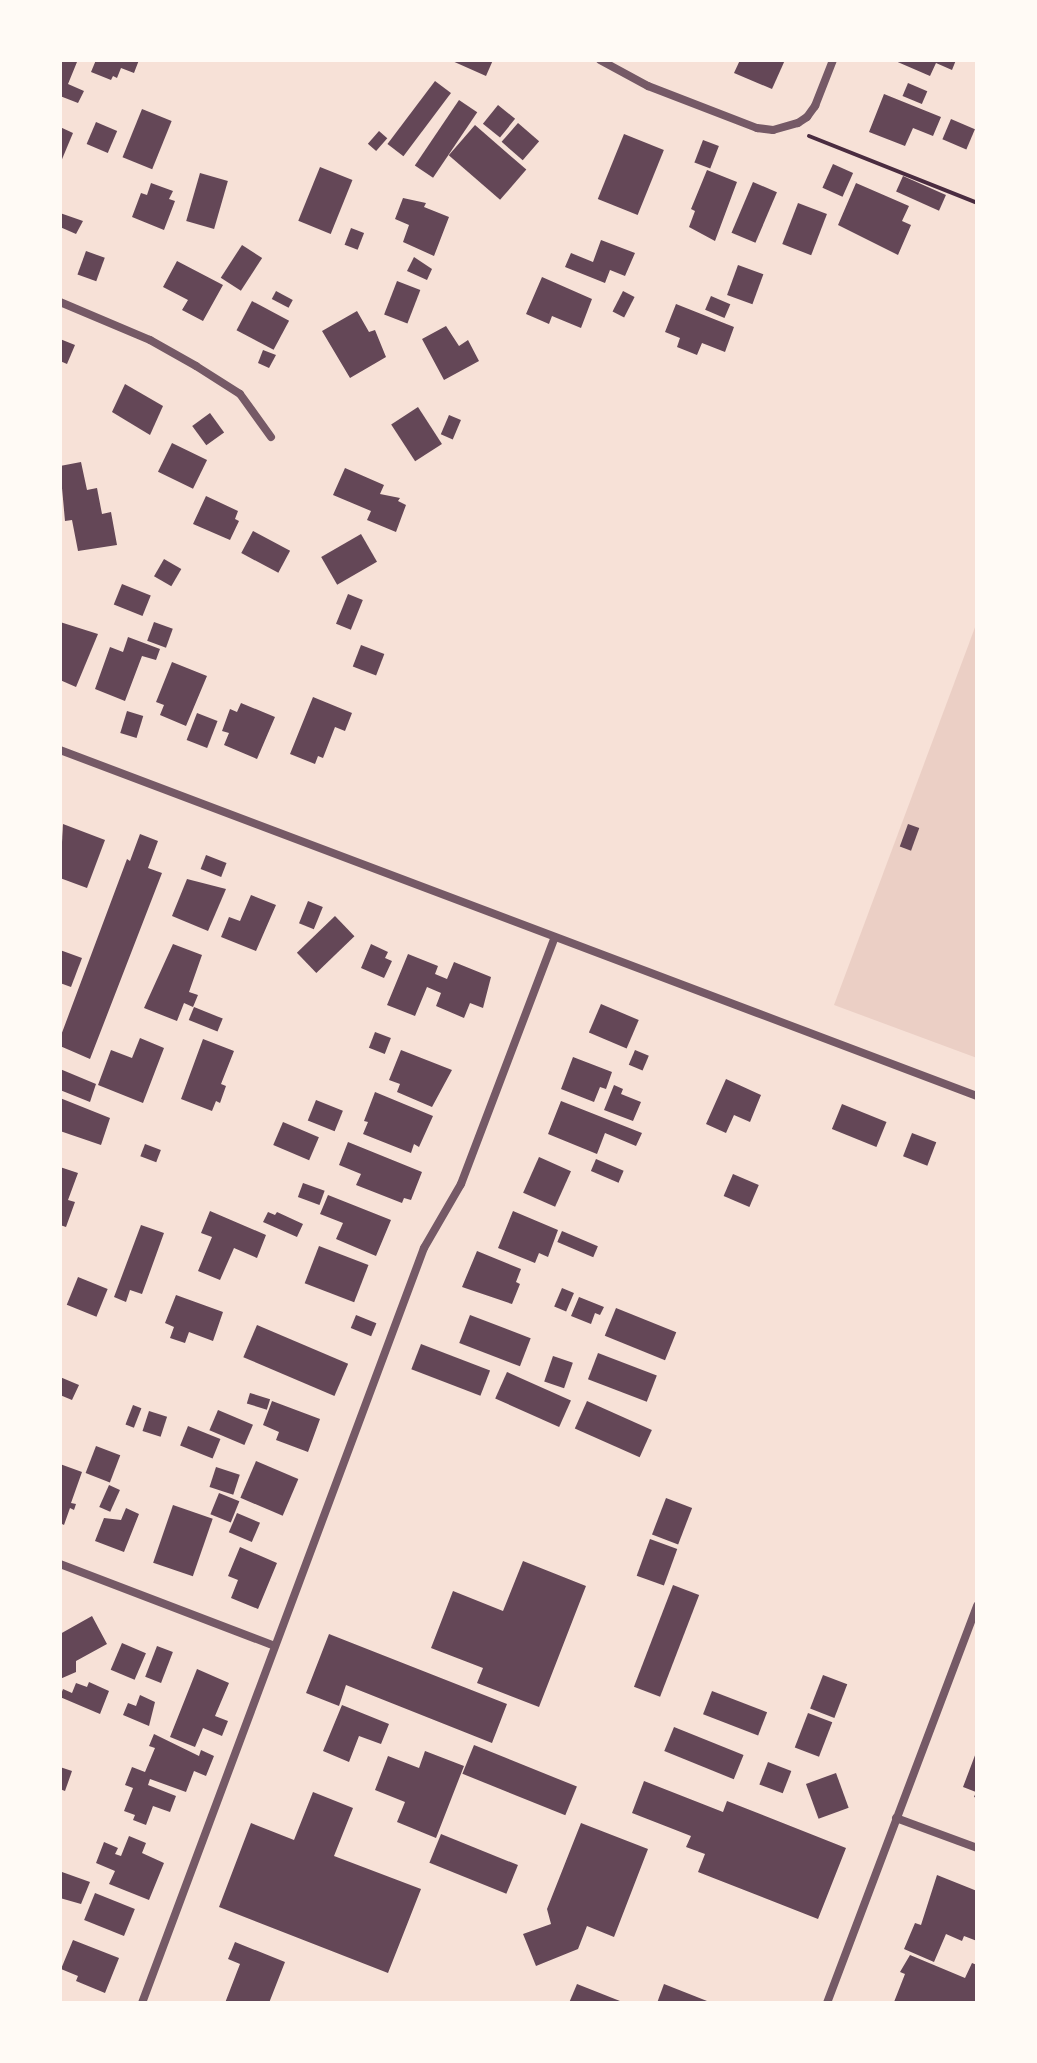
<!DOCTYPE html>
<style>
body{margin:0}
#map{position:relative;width:1037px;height:2063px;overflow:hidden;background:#f7e1d7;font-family:Roboto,sans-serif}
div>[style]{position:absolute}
.green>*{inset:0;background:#ebcfc5}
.building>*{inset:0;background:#644757;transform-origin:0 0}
.path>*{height:4px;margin:-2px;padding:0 2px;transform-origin:2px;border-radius:2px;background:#4a2c40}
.minor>*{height:8px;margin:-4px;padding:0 4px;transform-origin:4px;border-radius:4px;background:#755966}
span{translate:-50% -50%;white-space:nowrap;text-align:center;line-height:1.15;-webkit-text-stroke:8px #fffaf5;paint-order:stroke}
.frame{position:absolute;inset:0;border:62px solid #fffaf5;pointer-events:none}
</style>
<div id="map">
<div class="green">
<div style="clip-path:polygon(977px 622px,977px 1058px,834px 1005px)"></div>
</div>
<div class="building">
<div style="clip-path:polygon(60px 60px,77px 62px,68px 84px,84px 91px,78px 103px,60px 96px)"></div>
<div style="clip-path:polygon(96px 60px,108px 62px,139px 60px,134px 73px,121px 68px,117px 78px,113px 76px,111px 80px,91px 72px)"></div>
<div style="clip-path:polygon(450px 60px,493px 60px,486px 76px)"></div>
<div style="clip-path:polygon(740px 60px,785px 60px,772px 89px,734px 73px)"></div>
<div style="clip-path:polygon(893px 60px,956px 60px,952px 70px,936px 63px,930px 76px)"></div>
<div style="left:435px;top:81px;width:20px;height:79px;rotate:37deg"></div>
<div style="left:908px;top:83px;width:21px;height:14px;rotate:23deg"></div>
<div style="clip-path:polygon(884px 94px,941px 117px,933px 136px,913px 128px,905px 146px,869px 132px)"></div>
<div style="left:459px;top:100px;width:22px;height:79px;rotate:34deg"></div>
<div style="left:498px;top:105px;width:22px;height:24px;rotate:39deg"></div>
<div style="left:142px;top:109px;width:32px;height:52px;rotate:22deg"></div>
<div style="left:951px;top:119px;width:26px;height:22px;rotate:23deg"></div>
<div style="left:96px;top:122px;width:23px;height:24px;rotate:23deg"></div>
<div style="left:518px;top:123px;width:28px;height:25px;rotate:41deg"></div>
<div style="left:475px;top:125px;width:68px;height:40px;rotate:41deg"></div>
<div style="clip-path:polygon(60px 127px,73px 133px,60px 164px)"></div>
<div style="left:379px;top:131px;width:11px;height:17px;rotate:41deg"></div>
<div style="left:624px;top:134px;width:43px;height:70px;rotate:22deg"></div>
<div style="left:703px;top:140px;width:17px;height:24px;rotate:21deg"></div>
<div style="left:833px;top:164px;width:22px;height:26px;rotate:24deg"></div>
<div style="left:320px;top:167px;width:35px;height:58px;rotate:22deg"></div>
<div style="clip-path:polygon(707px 170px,737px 182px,715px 241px,689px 227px,695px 211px,691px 209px)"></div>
<div style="left:200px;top:173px;width:29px;height:50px;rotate:16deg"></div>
<div style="left:903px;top:176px;width:47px;height:17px;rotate:24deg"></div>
<div style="left:753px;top:182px;width:26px;height:55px;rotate:23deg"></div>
<div style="clip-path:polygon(151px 183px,173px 191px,169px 199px,175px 201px,164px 230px,132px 217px,141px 193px,147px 195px)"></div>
<div style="clip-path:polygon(856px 183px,909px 206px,902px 221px,911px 225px,898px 255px,838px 225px)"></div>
<div style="clip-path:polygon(403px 198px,426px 203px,424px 207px,449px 217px,434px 256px,403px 242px,409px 225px,395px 219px)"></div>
<div style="left:798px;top:203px;width:31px;height:44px;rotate:21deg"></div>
<div style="clip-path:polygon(60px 213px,83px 221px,76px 234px,60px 227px)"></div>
<div style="left:351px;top:228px;width:14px;height:18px;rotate:21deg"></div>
<div style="clip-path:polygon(601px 240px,635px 253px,625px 276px,610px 270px,605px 283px,565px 267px,571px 253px,593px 262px)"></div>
<div style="left:242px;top:245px;width:24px;height:39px;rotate:33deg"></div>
<div style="left:86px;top:251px;width:20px;height:25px;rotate:20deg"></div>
<div style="clip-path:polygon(414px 257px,432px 269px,427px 280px,407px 271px)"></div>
<div style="clip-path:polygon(177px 261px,223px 285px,203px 321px,182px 310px,188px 300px,163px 287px)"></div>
<div style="left:738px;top:265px;width:27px;height:32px;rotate:20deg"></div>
<div style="clip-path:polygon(542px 277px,592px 299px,581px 328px,552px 316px,549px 324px,526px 314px)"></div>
<div style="left:397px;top:281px;width:25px;height:36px;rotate:21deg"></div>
<div style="left:276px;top:291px;width:19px;height:9px;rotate:28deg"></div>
<div style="left:623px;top:291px;width:13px;height:23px;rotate:27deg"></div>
<div style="left:711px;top:296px;width:21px;height:15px;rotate:23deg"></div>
<div style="left:252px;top:301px;width:42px;height:33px;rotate:28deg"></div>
<div style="clip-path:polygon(676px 304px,734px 327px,725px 352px,702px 343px,697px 355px,677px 347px,680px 338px,665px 332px)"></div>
<div style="clip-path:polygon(357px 311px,369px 332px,375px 330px,386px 357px,350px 378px,322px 331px)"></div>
<div style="clip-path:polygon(446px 326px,459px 346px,468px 340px,479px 361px,444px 380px,422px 339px)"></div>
<div style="clip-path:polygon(60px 339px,75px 345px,67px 364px,60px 361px)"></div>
<div style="clip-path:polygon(263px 350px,276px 355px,269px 368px,258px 363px)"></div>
<div style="clip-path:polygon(125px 384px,163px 406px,150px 435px,112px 412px)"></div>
<div style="left:418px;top:407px;width:44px;height:32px;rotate:57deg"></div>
<div style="left:210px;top:413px;width:24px;height:22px;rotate:54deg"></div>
<div style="left:449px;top:415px;width:13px;height:21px;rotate:23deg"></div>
<div style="left:172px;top:443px;width:39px;height:32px;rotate:26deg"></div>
<div style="clip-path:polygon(81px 462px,87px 490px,97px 488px,102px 514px,111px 512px,117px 545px,78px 551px,72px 520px,65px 521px,60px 466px)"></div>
<div style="clip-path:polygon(345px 468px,384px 485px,380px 494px,400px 498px,398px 501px,406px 505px,396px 532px,367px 520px,371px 511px,333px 495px)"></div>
<div style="clip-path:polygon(206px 496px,238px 511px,235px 519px,239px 521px,230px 540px,193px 524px)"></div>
<div style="left:253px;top:531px;width:42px;height:25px;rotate:28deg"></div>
<div style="left:361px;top:534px;width:32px;height:46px;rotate:60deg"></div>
<div style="left:164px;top:559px;width:20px;height:20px;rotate:30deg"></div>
<div style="left:122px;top:584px;width:31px;height:22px;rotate:22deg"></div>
<div style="left:348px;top:594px;width:16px;height:32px;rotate:22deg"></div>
<div style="clip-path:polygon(60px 622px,98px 634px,76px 687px,60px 680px)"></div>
<div style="left:154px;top:622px;width:20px;height:20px;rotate:20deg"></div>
<div style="clip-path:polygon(128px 637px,160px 649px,156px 660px,142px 656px,125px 701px,95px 689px,110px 647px,123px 652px)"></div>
<div style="left:361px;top:645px;width:25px;height:23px;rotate:21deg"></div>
<div style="clip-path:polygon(172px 662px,207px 676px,186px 726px,160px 715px,164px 705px,156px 702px)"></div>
<div style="clip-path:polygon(313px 697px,352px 713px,345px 731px,335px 727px,323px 758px,318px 756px,315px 764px,290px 754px)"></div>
<div style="clip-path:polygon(241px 703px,275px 717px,257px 759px,224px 745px,229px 733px,222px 731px,230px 709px,237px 712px)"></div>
<div style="left:127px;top:711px;width:17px;height:23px;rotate:17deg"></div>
<div style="left:197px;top:713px;width:22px;height:29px;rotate:21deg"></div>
<div style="clip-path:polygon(63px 824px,105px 840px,87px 888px,60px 878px)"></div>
<div style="left:908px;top:824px;width:12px;height:24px;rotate:20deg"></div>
<div style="clip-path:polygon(140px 834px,158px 841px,148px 868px,162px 873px,90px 1059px,60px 1046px,60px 1038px,127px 859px,130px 861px)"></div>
<div style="left:206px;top:855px;width:22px;height:15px;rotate:21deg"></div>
<div style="clip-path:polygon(187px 879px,226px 889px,208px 931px,172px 916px)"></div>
<div style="clip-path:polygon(251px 895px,276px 905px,256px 951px,221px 937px,229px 917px,240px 921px)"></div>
<div style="left:308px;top:901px;width:16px;height:24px;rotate:22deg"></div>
<div style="left:335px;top:916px;width:28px;height:53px;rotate:46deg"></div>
<div style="clip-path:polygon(173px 944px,202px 955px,189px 992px,198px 995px,193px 1007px,184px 1003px,177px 1021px,144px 1008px)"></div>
<div style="clip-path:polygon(371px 944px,388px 952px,385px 958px,392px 961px,384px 978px,361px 968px)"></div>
<div style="clip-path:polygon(60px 950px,82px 958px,71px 987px,60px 983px)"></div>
<div style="clip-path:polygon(408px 954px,438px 966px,435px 974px,447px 979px,454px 962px,491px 977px,483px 1008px,470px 1003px,464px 1018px,436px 1006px,441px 993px,427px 987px,415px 1016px,387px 1005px)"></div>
<div style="left:601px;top:1004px;width:41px;height:31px;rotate:23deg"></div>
<div style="left:194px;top:1007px;width:31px;height:14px;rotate:22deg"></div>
<div style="left:375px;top:1032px;width:17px;height:17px;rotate:21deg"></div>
<div style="clip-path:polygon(140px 1038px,164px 1048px,143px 1103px,98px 1085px,111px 1050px,132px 1058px)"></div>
<div style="clip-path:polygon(203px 1039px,234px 1051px,221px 1084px,226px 1086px,220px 1103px,216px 1101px,212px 1111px,181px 1099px)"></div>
<div style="clip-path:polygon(401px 1050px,452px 1070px,432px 1107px,397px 1092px,400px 1084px,389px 1080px)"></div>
<div style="left:635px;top:1050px;width:15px;height:16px;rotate:23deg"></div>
<div style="clip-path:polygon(573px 1057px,612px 1072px,606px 1089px,600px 1087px,594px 1102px,561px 1089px)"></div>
<div style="clip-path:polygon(60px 1069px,96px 1084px,90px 1102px,60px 1090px)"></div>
<div style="clip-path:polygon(726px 1079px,761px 1095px,750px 1122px,734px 1115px,726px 1133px,706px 1124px)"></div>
<div style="clip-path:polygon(614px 1085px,623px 1089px,621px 1094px,641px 1102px,633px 1121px,604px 1110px)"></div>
<div style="clip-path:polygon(375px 1092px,433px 1116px,419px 1147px,414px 1144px,411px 1153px,363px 1134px,368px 1122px,364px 1121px)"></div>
<div style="clip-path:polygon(60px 1098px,110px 1118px,101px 1145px,60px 1131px)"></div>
<div style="left:316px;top:1100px;width:29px;height:22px;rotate:22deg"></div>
<div style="clip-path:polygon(561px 1101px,642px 1133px,636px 1146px,605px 1133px,597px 1154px,548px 1134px)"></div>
<div style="left:842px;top:1104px;width:48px;height:27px;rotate:22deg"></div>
<div style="left:283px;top:1122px;width:39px;height:25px;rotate:23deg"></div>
<div style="left:912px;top:1133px;width:26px;height:25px;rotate:21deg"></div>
<div style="clip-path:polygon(348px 1142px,422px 1172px,411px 1200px,404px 1198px,402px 1203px,356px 1185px,361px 1174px,339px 1165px)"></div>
<div style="left:145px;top:1144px;width:17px;height:13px;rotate:21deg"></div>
<div style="left:539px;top:1157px;width:35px;height:39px;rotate:24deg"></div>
<div style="left:596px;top:1159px;width:30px;height:13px;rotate:23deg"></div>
<div style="clip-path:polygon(60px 1167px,78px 1173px,68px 1200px,75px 1202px,66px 1227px,60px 1225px)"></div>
<div style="left:733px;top:1174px;width:28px;height:24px;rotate:23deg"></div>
<div style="left:303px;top:1183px;width:23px;height:15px;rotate:20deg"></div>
<div style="clip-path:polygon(328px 1195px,391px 1220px,376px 1256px,336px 1239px,343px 1223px,320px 1214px)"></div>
<div style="clip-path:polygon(210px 1211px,266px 1235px,257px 1258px,234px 1248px,220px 1280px,198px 1271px,212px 1237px,201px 1233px)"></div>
<div style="clip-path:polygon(513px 1211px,558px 1230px,548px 1257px,539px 1253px,535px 1263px,498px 1248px)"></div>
<div style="clip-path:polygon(268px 1212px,275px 1215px,277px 1212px,303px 1224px,297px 1237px,263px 1222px)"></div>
<div style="clip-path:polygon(141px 1225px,164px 1233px,142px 1294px,130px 1290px,126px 1302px,114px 1297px)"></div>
<div style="left:562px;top:1231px;width:39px;height:12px;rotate:23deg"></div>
<div style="left:319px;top:1246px;width:53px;height:40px;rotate:21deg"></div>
<div style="clip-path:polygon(477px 1251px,521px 1269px,516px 1282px,520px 1284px,512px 1304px,462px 1287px)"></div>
<div style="left:78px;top:1277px;width:32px;height:30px;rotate:22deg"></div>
<div style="left:562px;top:1288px;width:13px;height:20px;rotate:23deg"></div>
<div style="clip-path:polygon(176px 1295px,223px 1312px,213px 1341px,189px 1332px,185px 1343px,170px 1338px,174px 1327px,165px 1323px)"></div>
<div style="clip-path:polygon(579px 1297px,604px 1307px,600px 1315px,595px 1313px,591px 1324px,571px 1316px)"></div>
<div style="left:616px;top:1308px;width:65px;height:30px;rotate:22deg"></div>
<div style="left:356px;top:1315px;width:22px;height:14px;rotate:22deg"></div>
<div style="left:470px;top:1315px;width:65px;height:30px;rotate:21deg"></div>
<div style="left:257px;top:1325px;width:99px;height:35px;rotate:23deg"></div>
<div style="left:421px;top:1344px;width:74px;height:27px;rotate:21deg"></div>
<div style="left:598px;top:1353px;width:63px;height:28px;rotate:21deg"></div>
<div style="left:553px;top:1356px;width:21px;height:27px;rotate:19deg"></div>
<div style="left:507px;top:1372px;width:70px;height:29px;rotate:24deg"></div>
<div style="clip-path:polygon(60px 1377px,79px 1385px,72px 1400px,60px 1395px)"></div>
<div style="left:250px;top:1393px;width:21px;height:11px;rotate:17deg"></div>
<div style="clip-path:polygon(272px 1401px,320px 1419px,308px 1452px,276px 1440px,279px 1432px,263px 1425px)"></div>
<div style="left:587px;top:1401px;width:71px;height:30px;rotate:24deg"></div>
<div style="left:133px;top:1405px;width:9px;height:21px;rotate:21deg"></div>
<div style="left:218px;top:1410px;width:38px;height:22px;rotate:23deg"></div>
<div style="left:149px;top:1411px;width:19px;height:21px;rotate:18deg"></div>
<div style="left:188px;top:1426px;width:35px;height:21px;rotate:22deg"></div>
<div style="left:96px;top:1446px;width:26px;height:29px;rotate:21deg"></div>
<div style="left:256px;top:1461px;width:46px;height:40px;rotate:23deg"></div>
<div style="clip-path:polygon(60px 1464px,82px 1472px,71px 1503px,76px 1504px,74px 1510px,70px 1508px,64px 1525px,60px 1523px)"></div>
<div style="left:216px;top:1467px;width:25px;height:21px;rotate:18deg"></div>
<div style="left:109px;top:1485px;width:12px;height:24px;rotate:24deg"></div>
<div style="left:219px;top:1493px;width:22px;height:23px;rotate:22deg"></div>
<div style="left:666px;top:1498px;width:28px;height:39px;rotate:21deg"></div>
<div style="left:173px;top:1505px;width:42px;height:61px;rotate:19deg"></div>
<div style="clip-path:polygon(126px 1508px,139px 1514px,124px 1552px,95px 1541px,104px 1518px,121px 1520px)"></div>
<div style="left:237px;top:1513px;width:25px;height:21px;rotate:23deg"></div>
<div style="left:650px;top:1539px;width:29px;height:39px;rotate:20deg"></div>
<div style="clip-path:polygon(240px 1547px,277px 1563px,258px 1609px,231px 1598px,238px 1580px,228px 1576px)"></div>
<div style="clip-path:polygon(523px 1561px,586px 1586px,539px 1707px,477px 1683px,483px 1668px,431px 1648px,453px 1591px,503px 1611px)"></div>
<div style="left:673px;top:1585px;width:28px;height:109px;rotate:21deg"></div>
<div style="clip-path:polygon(92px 1616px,107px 1644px,76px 1661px,76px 1672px,60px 1679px,60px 1634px)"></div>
<div style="clip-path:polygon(329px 1634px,507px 1704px,492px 1743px,346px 1685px,339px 1706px,306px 1693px)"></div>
<div style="left:122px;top:1643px;width:26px;height:29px;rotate:23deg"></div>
<div style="left:157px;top:1646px;width:17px;height:33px;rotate:21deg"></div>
<div style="clip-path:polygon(197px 1669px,229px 1683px,215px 1716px,228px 1721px,222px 1736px,203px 1728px,195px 1747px,170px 1737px)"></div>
<div style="left:823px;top:1675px;width:26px;height:36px;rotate:21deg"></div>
<div style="clip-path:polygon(89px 1682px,109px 1691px,100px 1714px,60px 1697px,63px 1689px,72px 1693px,76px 1683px,87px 1687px)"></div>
<div style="left:712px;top:1691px;width:59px;height:25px;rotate:21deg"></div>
<div style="clip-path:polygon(140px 1695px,155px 1702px,149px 1726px,123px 1715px,128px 1703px,136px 1706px)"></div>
<div style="clip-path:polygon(342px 1705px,389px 1724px,381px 1744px,359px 1736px,349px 1762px,323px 1751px)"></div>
<div style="left:808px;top:1713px;width:26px;height:37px;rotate:21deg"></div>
<div style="left:674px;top:1727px;width:75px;height:26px;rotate:22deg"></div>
<div style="clip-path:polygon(154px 1734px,199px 1756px,201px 1750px,214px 1756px,206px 1776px,194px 1771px,186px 1792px,150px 1779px,148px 1785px,176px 1796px,170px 1812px,153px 1806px,146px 1825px,133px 1820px,135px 1815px,124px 1811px,133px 1788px,125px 1785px,132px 1767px,145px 1772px,155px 1748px,149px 1746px)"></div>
<div style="left:474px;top:1745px;width:111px;height:31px;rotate:22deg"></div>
<div style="clip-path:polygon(977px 1750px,977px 1798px,974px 1797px,976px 1792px,963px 1787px)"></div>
<div style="clip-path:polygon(425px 1751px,464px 1766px,436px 1838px,397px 1822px,405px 1802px,375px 1790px,388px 1756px,419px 1768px)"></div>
<div style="left:768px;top:1762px;width:25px;height:24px;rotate:21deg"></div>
<div style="clip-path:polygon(60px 1767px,72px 1771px,65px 1791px,60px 1789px)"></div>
<div style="left:836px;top:1773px;width:37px;height:32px;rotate:70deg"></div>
<div style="clip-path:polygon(644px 1781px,723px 1812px,727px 1801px,846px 1848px,818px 1919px,698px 1872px,705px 1854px,686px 1847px,691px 1836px,632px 1813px)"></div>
<div style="clip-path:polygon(313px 1792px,353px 1808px,334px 1856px,421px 1889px,388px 1973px,219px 1907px,251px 1823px,294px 1840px)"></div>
<div style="clip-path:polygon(581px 1823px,648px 1849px,614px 1937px,587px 1926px,578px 1949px,536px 1966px,523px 1934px,551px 1924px,547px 1909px)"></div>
<div style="left:441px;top:1834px;width:83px;height:31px;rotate:22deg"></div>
<div style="clip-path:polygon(129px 1836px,146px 1843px,142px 1853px,164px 1863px,149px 1900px,109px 1884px,115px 1871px,96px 1863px,104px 1842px,118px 1848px,115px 1854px,121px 1856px)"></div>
<div style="clip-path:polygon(62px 1872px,90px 1882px,81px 1904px,60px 1898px)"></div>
<div style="clip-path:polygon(937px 1875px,977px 1891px,977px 1941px,964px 1936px,962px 1941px,946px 1934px,934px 1962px,904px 1949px,915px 1923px,921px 1925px)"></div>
<div style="left:95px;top:1893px;width:43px;height:29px;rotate:22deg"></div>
<div style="clip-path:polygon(73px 1940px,119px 1958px,105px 1993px,76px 1981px,78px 1976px,61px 1969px)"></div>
<div style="clip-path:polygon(235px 1942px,285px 1962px,269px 2003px,225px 2003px,240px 1964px,228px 1959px)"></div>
<div style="clip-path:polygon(910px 1955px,965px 1978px,972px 1963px,977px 1965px,977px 2003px,894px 2002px,905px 1974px,900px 1972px)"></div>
<div style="clip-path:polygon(577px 1984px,625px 2003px,569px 2003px)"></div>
<div style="clip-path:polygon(664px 1984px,707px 2001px,707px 2003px,657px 2003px)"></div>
</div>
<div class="path">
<div style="left:809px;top:136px;width:181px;rotate:21.7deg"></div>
</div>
<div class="minor">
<div style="left:600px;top:60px;width:55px;rotate:28.4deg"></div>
<div style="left:648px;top:86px;width:117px;rotate:21.1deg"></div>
<div style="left:757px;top:128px;width:16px;rotate:7deg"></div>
<div style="left:773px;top:130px;width:26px;rotate:-16deg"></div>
<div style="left:798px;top:123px;width:11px;rotate:-34deg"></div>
<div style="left:807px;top:117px;width:14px;rotate:-54deg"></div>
<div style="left:815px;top:106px;width:49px;rotate:-68.6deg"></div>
<div style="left:60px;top:302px;width:98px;rotate:22.9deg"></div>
<div style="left:150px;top:340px;width:53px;rotate:29.5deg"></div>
<div style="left:196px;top:366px;width:52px;rotate:32.5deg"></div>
<div style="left:240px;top:394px;width:53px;rotate:54.2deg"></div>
<div style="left:60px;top:750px;width:980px;rotate:20.67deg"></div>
<div style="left:60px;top:1564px;width:230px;rotate:20.9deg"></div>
<div style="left:896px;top:1818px;width:86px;rotate:20.3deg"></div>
<div style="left:142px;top:2003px;width:806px;rotate:-69.52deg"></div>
<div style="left:424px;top:1248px;width:74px;rotate:-60deg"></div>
<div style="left:461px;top:1184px;width:264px;rotate:-69.2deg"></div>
<div style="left:827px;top:2003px;width:425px;rotate:-69.3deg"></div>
</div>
<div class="frame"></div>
</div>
